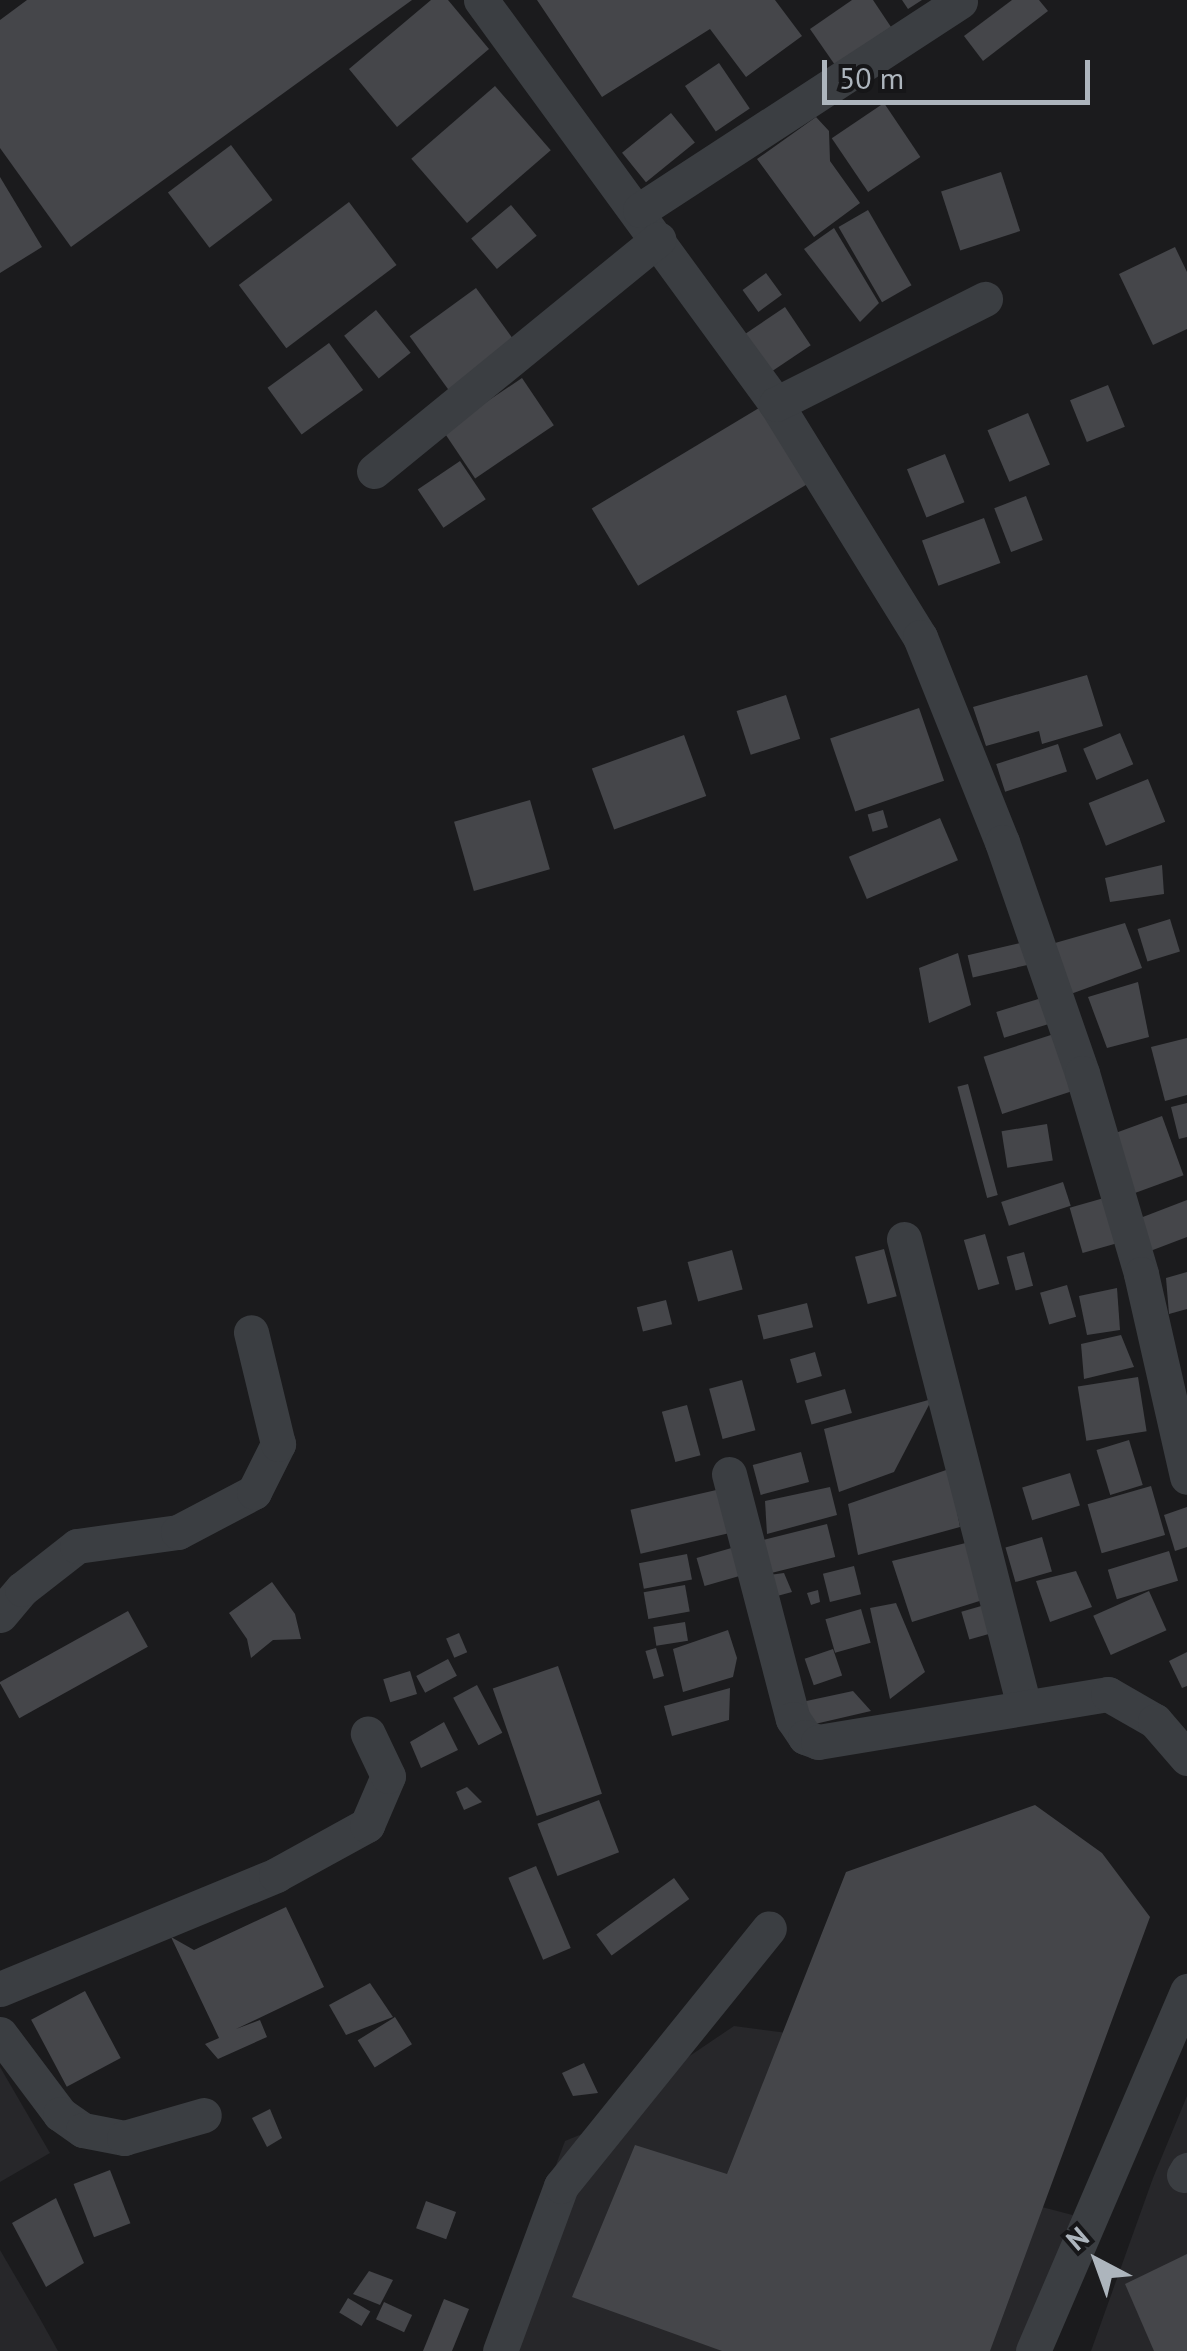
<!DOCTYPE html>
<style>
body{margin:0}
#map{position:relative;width:1187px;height:2351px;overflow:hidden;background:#1b1b1d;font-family:"PT Sans",sans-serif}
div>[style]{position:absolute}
.built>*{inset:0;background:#27272a}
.building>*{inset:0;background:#45464a;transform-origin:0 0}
.minor>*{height:35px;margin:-17.5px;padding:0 17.5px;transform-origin:17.5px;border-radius:17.5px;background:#3b3e42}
span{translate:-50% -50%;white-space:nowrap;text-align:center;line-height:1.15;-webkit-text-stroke:8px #161618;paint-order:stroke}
.north{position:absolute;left:1047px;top:2211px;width:100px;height:100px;-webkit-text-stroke:8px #161618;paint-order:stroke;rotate:319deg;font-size:28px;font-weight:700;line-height:40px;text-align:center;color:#adb5bd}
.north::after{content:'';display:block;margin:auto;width:35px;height:45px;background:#adb5bd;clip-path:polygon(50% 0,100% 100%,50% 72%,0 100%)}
.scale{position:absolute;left:822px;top:60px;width:268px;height:45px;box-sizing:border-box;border:5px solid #adb5bd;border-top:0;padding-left:12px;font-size:30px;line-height:35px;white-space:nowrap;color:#adb5bd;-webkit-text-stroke:8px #161618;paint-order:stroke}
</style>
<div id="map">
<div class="built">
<div style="clip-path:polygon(734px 2026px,803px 2035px,996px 2195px,1084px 2218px,1035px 2351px,486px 2351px,565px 2141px,643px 2109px,657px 2078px)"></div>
<div style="clip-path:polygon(0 2067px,50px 2153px,0 2182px)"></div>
<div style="clip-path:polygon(1187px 2096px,1187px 2351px,1091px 2351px,1153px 2178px)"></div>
<div style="clip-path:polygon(0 2250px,39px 2317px,58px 2351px,0 2351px)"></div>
</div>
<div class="building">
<div style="clip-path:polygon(27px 0,412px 0,71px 247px,0 148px,0 20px)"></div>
<div style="clip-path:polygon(431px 0,448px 0,489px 49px,397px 127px,349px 69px)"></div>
<div style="clip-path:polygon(537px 0,775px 0,802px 36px,746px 77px,710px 29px,602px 97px)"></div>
<div style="clip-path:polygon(852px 0,873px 0,891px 27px,835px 65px,810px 29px)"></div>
<div style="clip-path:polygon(902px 0,922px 0,908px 9px)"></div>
<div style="clip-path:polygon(1012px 0,1039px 0,1048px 11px,983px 61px,964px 36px)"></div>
<div style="left:719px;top:63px;width:55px;height:41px;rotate:56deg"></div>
<div style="left:495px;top:86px;width:85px;height:111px;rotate:49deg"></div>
<div style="left:884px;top:103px;width:65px;height:63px;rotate:56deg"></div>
<div style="left:671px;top:113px;width:38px;height:63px;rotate:51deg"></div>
<div style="clip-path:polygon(816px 117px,829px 131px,830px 161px,860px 203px,814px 237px,757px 159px)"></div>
<div style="left:231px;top:145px;width:69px;height:79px;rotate:53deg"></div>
<div style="left:1001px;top:172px;width:62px;height:63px;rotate:72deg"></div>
<div style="clip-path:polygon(0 177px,42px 247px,0 273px)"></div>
<div style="left:349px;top:202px;width:79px;height:138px;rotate:53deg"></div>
<div style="left:511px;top:205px;width:40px;height:52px;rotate:50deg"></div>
<div style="left:868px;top:210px;width:87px;height:34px;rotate:60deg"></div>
<div style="clip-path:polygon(834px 228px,879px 303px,860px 322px,804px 249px)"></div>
<div style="clip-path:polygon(1175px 247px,1187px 272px,1187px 329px,1153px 345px,1119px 274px)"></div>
<div style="left:766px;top:273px;width:27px;height:29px;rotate:54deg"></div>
<div style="left:476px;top:288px;width:67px;height:82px;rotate:54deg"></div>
<div style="left:785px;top:307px;width:46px;height:53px;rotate:56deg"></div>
<div style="left:376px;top:310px;width:55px;height:41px;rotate:51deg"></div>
<div style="left:329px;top:343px;width:58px;height:76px;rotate:54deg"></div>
<div style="left:522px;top:378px;width:57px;height:95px;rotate:56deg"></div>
<div style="left:1108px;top:385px;width:45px;height:41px;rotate:68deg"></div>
<div style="left:764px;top:405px;width:90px;height:201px;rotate:59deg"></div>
<div style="left:1028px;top:413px;width:56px;height:44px;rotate:67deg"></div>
<div style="left:945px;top:454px;width:52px;height:41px;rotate:68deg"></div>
<div style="left:460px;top:461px;width:46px;height:51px;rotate:56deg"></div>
<div style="left:1026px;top:496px;width:47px;height:34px;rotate:69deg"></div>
<div style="left:984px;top:518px;width:48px;height:66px;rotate:70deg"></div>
<div style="clip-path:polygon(1087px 675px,1103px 726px,1042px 744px,1039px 731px,986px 746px,973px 707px)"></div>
<div style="left:786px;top:695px;width:46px;height:52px;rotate:72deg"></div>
<div style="left:919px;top:708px;width:77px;height:94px;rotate:71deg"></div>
<div style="left:1120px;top:733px;width:34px;height:40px;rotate:67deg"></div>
<div style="left:684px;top:735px;width:65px;height:98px;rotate:70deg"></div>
<div style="left:1058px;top:744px;width:29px;height:65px;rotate:72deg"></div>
<div style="left:1148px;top:779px;width:46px;height:64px;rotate:68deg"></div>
<div style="left:530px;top:800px;width:72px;height:79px;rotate:74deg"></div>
<div style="left:883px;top:810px;width:18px;height:16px;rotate:74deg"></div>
<div style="left:940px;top:818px;width:46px;height:99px;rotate:67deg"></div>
<div style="clip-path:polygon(1162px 865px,1164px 894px,1110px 902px,1105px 878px)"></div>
<div style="left:1170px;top:919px;width:34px;height:34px;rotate:73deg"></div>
<div style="clip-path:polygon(1125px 923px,1142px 968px,1068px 995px,1055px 943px)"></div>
<div style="left:1029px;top:941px;width:23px;height:63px;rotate:77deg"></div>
<div style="clip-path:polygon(958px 953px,971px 1005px,929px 1023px,919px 968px)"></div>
<div style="clip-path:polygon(1138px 982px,1149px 1037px,1107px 1048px,1088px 997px)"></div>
<div style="left:1045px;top:997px;width:27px;height:51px;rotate:73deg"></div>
<div style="left:1054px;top:1034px;width:60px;height:74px;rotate:72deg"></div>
<div style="clip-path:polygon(1187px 1038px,1187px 1095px,1165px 1101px,1151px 1047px)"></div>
<div style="left:968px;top:1084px;width:115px;height:11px;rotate:75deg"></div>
<div style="clip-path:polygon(1187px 1103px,1187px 1137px,1179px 1139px,1171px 1107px)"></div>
<div style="left:1162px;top:1116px;width:63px;height:59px;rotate:70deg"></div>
<div style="left:1047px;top:1124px;width:37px;height:46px;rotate:81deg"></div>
<div style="left:1063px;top:1182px;width:25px;height:65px;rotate:72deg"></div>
<div style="left:1111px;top:1196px;width:47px;height:43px;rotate:74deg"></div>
<div style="clip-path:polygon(1187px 1200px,1187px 1237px,1145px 1253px,1135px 1220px)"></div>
<div style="left:985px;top:1234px;width:52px;height:22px;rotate:74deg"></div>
<div style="left:884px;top:1249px;width:49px;height:30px;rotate:75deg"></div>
<div style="left:732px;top:1250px;width:41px;height:46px;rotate:75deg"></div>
<div style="left:1024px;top:1252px;width:35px;height:18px;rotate:75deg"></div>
<div style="clip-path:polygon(1187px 1272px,1187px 1309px,1169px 1314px,1166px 1278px)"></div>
<div style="left:1067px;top:1285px;width:33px;height:28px;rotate:74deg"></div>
<div style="clip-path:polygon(1117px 1288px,1120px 1330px,1087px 1335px,1079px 1296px)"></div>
<div style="left:666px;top:1300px;width:25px;height:30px;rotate:76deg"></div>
<div style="left:807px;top:1303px;width:25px;height:51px;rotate:76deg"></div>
<div style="clip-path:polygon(1121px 1335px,1134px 1367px,1084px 1379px,1081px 1344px)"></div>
<div style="left:815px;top:1352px;width:25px;height:26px;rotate:74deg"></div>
<div style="left:1138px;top:1377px;width:55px;height:61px;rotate:81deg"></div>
<div style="left:742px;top:1380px;width:52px;height:34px;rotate:75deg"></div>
<div style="left:845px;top:1389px;width:25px;height:42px;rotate:74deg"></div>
<div style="clip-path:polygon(932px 1399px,894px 1472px,839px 1492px,824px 1429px)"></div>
<div style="left:687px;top:1405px;width:52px;height:26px;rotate:75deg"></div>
<div style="left:1129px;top:1440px;width:47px;height:34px;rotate:73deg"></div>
<div style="left:801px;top:1452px;width:31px;height:50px;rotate:75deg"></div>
<div style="clip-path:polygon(949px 1469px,960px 1527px,858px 1555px,848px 1504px)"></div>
<div style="left:1070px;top:1473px;width:34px;height:50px;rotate:73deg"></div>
<div style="left:1151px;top:1486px;width:51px;height:66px;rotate:74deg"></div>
<div style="clip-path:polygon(830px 1487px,837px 1515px,767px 1534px,765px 1501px)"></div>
<div style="left:725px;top:1488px;width:45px;height:97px;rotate:77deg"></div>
<div style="clip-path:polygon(1187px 1507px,1187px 1547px,1175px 1551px,1164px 1515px)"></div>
<div style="left:827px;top:1524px;width:34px;height:69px;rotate:76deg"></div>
<div style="left:1042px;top:1537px;width:36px;height:38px;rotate:74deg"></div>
<div style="clip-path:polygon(978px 1540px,986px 1599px,912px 1622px,892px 1561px)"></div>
<div style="left:735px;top:1547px;width:29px;height:40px;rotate:74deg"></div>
<div style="left:1169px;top:1551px;width:31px;height:64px;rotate:73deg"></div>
<div style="left:687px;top:1554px;width:26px;height:49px;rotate:79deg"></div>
<div style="left:854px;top:1566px;width:29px;height:32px;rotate:76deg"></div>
<div style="clip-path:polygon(1076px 1571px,1092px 1607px,1050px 1622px,1036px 1581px)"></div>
<div style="clip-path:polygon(784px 1573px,792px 1592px,766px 1599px,769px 1575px)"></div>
<div style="clip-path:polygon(272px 1582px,295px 1614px,301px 1639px,273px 1640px,251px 1658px,247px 1639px,229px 1613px)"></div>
<div style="left:685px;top:1585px;width:27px;height:42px;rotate:80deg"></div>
<div style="clip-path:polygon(818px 1590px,820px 1602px,811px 1605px,807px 1593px)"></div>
<div style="left:1149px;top:1591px;width:43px;height:61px;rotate:66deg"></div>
<div style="left:995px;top:1602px;width:29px;height:35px;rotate:74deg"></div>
<div style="clip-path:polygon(896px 1603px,925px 1672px,890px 1699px,870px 1608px)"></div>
<div style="left:861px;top:1609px;width:35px;height:37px;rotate:74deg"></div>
<div style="left:128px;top:1611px;width:41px;height:147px;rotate:61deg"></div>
<div style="left:685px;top:1622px;width:19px;height:32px;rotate:81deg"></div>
<div style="clip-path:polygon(728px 1630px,737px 1658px,733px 1677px,683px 1692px,673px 1649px)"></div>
<div style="left:459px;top:1633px;width:21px;height:14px;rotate:67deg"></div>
<div style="left:656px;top:1648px;width:29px;height:11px;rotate:74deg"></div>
<div style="left:833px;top:1649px;width:28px;height:30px;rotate:71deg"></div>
<div style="clip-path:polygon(1187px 1652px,1187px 1686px,1182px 1688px,1169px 1661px)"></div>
<div style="left:448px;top:1659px;width:19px;height:36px;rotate:62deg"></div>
<div style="left:558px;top:1666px;width:135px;height:69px;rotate:71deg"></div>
<div style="left:410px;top:1671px;width:24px;height:28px;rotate:73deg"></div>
<div style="left:477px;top:1685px;width:54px;height:27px;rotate:62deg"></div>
<div style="clip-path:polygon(730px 1688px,729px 1720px,672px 1736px,664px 1706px)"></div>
<div style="clip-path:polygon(853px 1691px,871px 1711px,802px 1727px,797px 1703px)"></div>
<div style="clip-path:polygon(444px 1722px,458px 1750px,421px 1768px,410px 1742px)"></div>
<div style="clip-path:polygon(467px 1787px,482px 1802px,464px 1810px,456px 1792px)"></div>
<div style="left:599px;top:1800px;width:56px;height:66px;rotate:69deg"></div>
<div style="clip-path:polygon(1035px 1805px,1102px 1853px,1150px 1917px,990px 2351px,722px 2351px,572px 2297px,635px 2145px,727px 2174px,846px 1872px)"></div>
<div style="left:536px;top:1866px;width:89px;height:30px;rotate:67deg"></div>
<div style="left:674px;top:1878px;width:26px;height:96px;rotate:54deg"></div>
<div style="clip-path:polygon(286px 1907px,324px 1987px,236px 2029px,260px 2020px,267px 2037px,218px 2059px,205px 2044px,219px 2038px,171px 1937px,194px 1950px)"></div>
<div style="clip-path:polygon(370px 1983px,393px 2017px,346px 2035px,329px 2005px)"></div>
<div style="left:85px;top:1991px;width:76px;height:61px;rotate:62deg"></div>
<div style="left:395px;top:2017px;width:32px;height:44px;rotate:58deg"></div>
<div style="clip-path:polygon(584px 2063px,598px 2093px,573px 2096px,562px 2073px)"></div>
<div style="clip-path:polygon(270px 2109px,282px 2138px,267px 2147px,252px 2118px)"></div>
<div style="left:110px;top:2170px;width:57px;height:39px;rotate:69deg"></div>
<div style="clip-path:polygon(56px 2198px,84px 2263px,46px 2287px,12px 2223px)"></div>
<div style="left:426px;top:2201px;width:32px;height:29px;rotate:20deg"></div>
<div style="clip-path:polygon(1187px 2254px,1187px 2351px,1154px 2351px,1125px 2284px)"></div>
<div style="clip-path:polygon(369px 2271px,393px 2280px,380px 2305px,353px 2294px)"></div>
<div style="left:348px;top:2298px;width:26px;height:17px;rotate:31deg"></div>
<div style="clip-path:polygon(444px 2299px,469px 2309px,452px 2351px,423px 2351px)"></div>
<div style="left:384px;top:2302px;width:31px;height:19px;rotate:25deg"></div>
</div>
<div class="minor">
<div style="left:481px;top:0;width:500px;rotate:53.86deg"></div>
<div style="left:776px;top:404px;width:274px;rotate:58.3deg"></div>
<div style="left:920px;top:637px;width:221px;rotate:68.2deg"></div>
<div style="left:1002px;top:842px;width:244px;rotate:70.9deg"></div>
<div style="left:1082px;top:1073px;width:209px;rotate:73.6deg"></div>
<div style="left:1141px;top:1274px;width:208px;rotate:77.2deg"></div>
<div style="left:640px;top:210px;width:382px;rotate:-33.1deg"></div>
<div style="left:776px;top:404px;width:234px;rotate:-26.7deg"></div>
<div style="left:374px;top:471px;width:367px;rotate:-39.2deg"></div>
<div style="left:904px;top:1239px;width:481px;rotate:75.6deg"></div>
<div style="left:729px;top:1474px;width:253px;rotate:75.4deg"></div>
<div style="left:793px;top:1719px;width:22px;rotate:56deg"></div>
<div style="left:805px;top:1737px;width:14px;rotate:21deg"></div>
<div style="left:818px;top:1742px;width:294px;rotate:-9.4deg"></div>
<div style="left:1108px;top:1694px;width:54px;rotate:29.9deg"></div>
<div style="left:1155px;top:1721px;width:49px;rotate:49.1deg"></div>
<div style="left:0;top:1615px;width:34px;rotate:-50deg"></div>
<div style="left:22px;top:1589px;width:70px;rotate:-38deg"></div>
<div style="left:77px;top:1546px;width:102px;rotate:-7.9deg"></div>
<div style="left:178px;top:1532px;width:86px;rotate:-27.8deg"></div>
<div style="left:254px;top:1492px;width:54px;rotate:-63.4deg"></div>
<div style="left:278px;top:1444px;width:115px;rotate:-103.6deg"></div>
<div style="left:0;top:1989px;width:299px;rotate:-22.4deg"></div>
<div style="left:276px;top:1875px;width:104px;rotate:-28.8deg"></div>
<div style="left:367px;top:1825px;width:53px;rotate:-66.8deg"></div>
<div style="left:388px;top:1776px;width:47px;rotate:-115.5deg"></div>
<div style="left:0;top:2034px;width:100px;rotate:53.1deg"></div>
<div style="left:60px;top:2114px;width:28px;rotate:35deg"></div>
<div style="left:83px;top:2130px;width:42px;rotate:11deg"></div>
<div style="left:124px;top:2138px;width:83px;rotate:-16deg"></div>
<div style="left:1184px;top:2175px;width:6px;rotate:-59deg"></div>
<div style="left:500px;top:2351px;width:176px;rotate:-69.7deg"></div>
<div style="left:561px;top:2186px;width:331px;rotate:-51.1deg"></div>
<div style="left:1033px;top:2351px;width:392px;rotate:-66.8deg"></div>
</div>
<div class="north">N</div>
<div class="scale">50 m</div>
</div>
